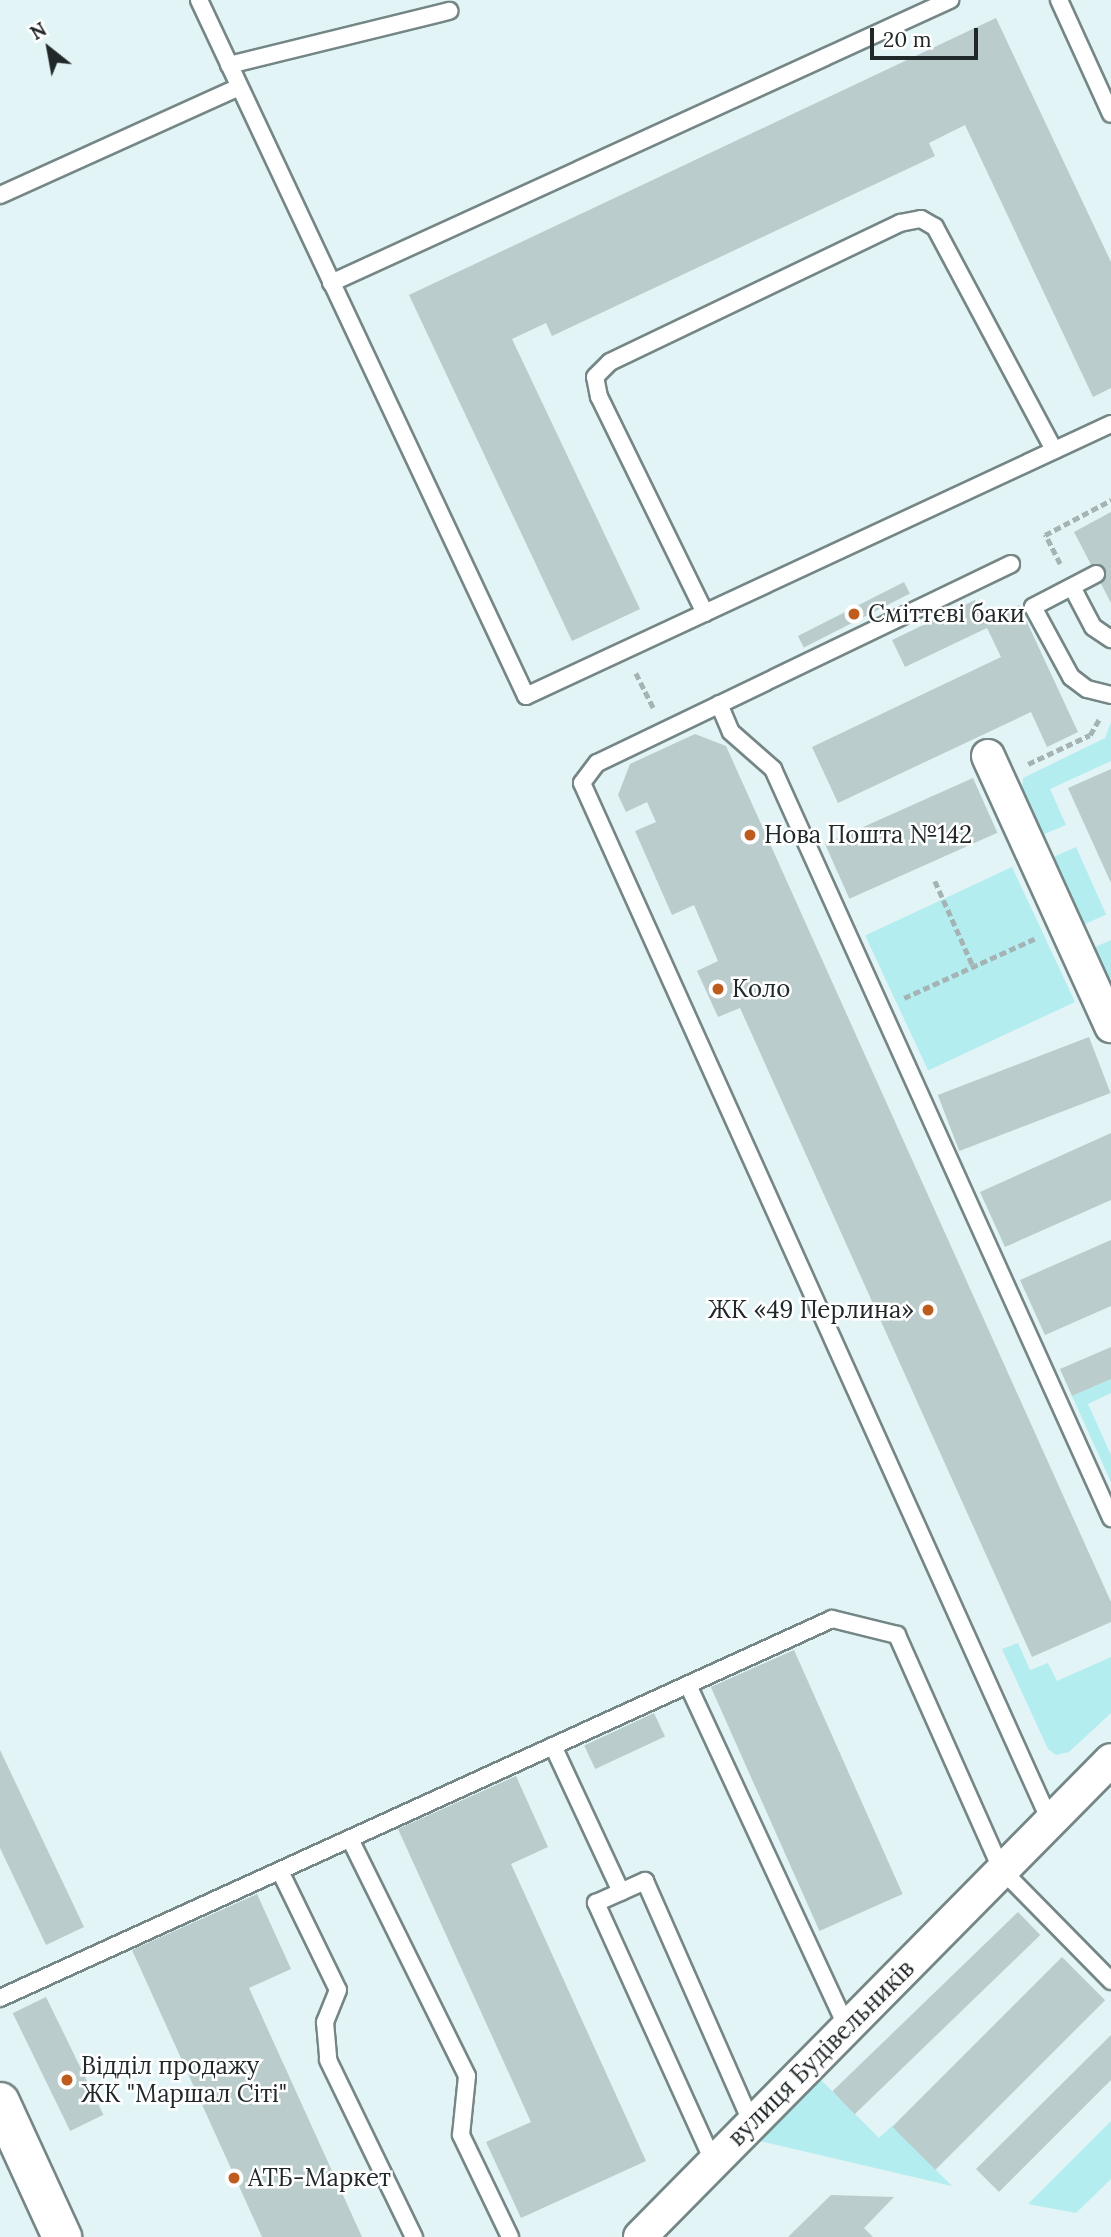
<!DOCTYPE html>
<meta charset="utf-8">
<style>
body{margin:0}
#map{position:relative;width:1111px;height:2237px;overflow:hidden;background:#e2f4f5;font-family:Lora,serif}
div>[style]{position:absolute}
.green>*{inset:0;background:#b4edef;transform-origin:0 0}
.building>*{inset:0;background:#bacccc;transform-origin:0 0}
.path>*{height:4.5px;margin-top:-2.25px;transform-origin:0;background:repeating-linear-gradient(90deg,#a5b3b4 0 7px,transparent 0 10.5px)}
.roads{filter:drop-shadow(2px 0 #758686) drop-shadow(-2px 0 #758686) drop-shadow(0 2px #758686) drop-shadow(0 -2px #758686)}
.service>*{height:16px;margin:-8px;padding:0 8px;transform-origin:8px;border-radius:8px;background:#fff}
.minor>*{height:32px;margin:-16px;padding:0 16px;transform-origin:16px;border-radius:16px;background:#fff}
.secondary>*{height:38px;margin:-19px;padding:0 19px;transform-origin:19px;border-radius:19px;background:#fff}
.dots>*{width:19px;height:19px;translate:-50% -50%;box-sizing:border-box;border:4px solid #fff;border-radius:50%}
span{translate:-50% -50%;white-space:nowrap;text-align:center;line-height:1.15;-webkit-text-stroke:5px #fff;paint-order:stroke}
.poi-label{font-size:24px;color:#212829}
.left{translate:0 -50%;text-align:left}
.right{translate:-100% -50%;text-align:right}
.street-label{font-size:24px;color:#212829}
.north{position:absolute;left:14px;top:14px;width:70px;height:70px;-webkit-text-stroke:5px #fff;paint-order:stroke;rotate:329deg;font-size:19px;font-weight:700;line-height:28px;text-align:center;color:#212829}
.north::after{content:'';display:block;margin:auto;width:24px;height:32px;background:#212829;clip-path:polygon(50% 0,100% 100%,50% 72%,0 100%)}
.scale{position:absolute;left:870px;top:28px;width:108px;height:32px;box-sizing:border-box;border:4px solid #212829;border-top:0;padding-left:9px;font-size:21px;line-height:24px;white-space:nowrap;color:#212829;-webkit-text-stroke:5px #fff;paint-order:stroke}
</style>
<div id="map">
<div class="green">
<div style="clip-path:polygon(1111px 722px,1111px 761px,1050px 789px,1066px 825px,1042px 835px,1022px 792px,1023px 778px,1105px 738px)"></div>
<div style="left:1076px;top:847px;width:74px;height:26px;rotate:66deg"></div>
<div style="left:1012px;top:867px;width:149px;height:162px;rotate:65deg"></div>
<div style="clip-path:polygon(1111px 940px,1111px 988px,1093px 948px)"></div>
<div style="clip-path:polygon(1111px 1379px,1111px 1393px,1088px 1404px,1111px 1455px,1111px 1482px,1072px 1396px)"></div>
<div style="clip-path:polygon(1018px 1643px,1030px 1670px,1048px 1663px,1057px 1681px,1111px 1657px,1111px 1713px,1069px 1752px,1056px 1755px,1048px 1749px,1002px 1649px)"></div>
<div style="clip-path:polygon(819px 2078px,879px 2138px,892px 2126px,952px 2186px,756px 2140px)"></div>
<div style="clip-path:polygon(1111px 2121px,1111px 2179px,1076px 2213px,1028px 2204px)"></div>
</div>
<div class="building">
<div style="clip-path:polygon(996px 18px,1111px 262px,1111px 388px,1093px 397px,965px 125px,929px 143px,935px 156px,552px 336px,546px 323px,512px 339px,640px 609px,572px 641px,409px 295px)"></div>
<div style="clip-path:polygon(1111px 512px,1111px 603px,1074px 532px)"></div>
<div style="left:904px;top:582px;width:13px;height:119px;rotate:63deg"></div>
<div style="clip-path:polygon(975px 600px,984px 620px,1019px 605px,1078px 732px,1047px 747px,1031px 712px,838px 803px,812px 747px,1001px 657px,987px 628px,905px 667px,892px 640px)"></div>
<div style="clip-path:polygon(695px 734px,726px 746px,1111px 1602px,1111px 1622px,1032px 1657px,740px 1008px,718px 1017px,697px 971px,718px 961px,694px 905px,672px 915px,635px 831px,656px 822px,647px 802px,626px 812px,618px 795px,630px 764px)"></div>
<div style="clip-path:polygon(1111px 769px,1111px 883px,1068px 788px)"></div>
<div style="left:973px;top:778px;width:60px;height:162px;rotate:66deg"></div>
<div style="left:1089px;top:1037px;width:60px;height:162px;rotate:69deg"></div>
<div style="clip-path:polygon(1111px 1133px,1111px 1200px,1005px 1247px,980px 1192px)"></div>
<div style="clip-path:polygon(1111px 1240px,1111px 1306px,1045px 1335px,1020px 1280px)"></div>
<div style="clip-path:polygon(1111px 1347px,1111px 1379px,1072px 1396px,1060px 1369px)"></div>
<div style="left:794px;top:1650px;width:267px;height:91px;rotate:66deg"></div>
<div style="left:654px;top:1713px;width:26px;height:77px;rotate:65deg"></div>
<div style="clip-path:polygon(0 1750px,84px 1927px,46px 1945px,0 1848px)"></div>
<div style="clip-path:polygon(516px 1776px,548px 1847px,511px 1864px,646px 2161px,521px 2218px,486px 2142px,531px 2122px,398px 1829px)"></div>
<div style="clip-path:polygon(257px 1894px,291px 1969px,249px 1988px,362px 2237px,262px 2237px,132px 1950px)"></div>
<div style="left:1018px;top:1912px;width:32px;height:258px;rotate:46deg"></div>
<div style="left:1062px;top:1957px;width:61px;height:240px;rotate:45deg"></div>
<div style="left:46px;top:1997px;width:131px;height:37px;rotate:64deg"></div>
<div style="clip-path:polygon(1111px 2035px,1111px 2080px,999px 2192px,976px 2169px)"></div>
<div style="clip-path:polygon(831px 2195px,894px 2197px,864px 2228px,873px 2237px,788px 2237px)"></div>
</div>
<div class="path">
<div style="left:1060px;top:564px;width:33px;rotate:-117deg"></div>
<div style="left:1045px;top:535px;width:75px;rotate:-27.9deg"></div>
<div style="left:636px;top:673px;width:40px;rotate:63.4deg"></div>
<div style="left:1028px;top:764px;width:68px;rotate:-25.1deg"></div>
<div style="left:1090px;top:735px;width:20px;rotate:-60deg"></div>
<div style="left:935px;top:881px;width:93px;rotate:65.9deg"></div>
<div style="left:904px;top:998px;width:145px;rotate:-24.4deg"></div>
</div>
<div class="roads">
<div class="service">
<div style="left:199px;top:0;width:769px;rotate:64.83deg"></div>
<div style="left:526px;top:696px;width:645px;rotate:-24.94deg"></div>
<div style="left:1059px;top:0;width:125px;rotate:65.5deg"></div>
<div style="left:229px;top:65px;width:227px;rotate:-13.8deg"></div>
<div style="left:0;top:195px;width:262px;rotate:-24.3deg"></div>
<div style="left:331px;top:283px;width:681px;rotate:-24.57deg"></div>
<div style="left:1011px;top:564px;width:459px;rotate:154.3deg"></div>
<div style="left:597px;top:763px;width:25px;rotate:127deg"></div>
<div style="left:582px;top:783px;width:1139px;rotate:65.73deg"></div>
<div style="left:1096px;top:574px;width:71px;rotate:152.4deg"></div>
<div style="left:1033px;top:607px;width:80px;rotate:61.5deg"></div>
<div style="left:1071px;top:677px;width:20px;rotate:37deg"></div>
<div style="left:1087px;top:689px;width:25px;rotate:14deg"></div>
<div style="left:1072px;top:587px;width:45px;rotate:62.3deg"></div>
<div style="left:1093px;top:627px;width:22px;rotate:34deg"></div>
<div style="left:705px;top:613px;width:241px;rotate:-116.1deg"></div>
<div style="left:599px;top:397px;width:20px;rotate:-101deg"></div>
<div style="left:595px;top:377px;width:21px;rotate:-45deg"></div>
<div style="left:610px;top:362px;width:322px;rotate:-25.6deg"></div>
<div style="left:900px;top:223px;width:21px;rotate:-11deg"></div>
<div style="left:921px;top:219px;width:16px;rotate:30deg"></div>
<div style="left:935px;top:227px;width:253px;rotate:61.9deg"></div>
<div style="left:719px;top:704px;width:30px;rotate:67deg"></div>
<div style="left:731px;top:732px;width:56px;rotate:41.4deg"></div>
<div style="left:773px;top:769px;width:822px;rotate:65.71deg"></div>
<div style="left:688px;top:1685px;width:377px;rotate:65.1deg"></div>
<div style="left:553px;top:1746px;width:161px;rotate:65deg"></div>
<div style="left:350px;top:1839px;width:264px;rotate:63.7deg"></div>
<div style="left:467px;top:2076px;width:59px;rotate:95.8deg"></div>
<div style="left:461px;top:2135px;width:113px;rotate:64.3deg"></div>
<div style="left:280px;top:1871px;width:132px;rotate:64deg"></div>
<div style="left:338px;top:1990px;width:35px;rotate:112deg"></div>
<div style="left:325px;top:2022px;width:38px;rotate:85deg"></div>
<div style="left:328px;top:2060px;width:197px;rotate:64.1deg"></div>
<div style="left:0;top:1998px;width:914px;rotate:-24.49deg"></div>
<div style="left:832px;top:1619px;width:67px;rotate:13.8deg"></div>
<div style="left:897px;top:1635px;width:256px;rotate:66deg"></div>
<div style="left:1001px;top:1869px;width:157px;rotate:45.5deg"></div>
<div style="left:714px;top:2163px;width:286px;rotate:-114.4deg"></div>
<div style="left:596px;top:1903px;width:54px;rotate:-24.2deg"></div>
<div style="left:645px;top:1881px;width:262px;rotate:66.2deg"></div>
</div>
<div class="minor">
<div style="left:988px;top:756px;width:297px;rotate:65.5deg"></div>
<div style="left:640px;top:2237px;width:670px;rotate:-45.36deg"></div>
</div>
<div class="secondary">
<div style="left:0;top:2102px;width:149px;rotate:65.3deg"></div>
</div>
</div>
<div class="dots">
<div style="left:854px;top:614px;background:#bd5c1d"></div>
<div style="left:750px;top:835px;background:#bd5c1d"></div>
<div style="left:718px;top:989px;background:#bd5c1d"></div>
<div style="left:928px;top:1310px;background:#bd5c1d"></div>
<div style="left:67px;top:2080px;background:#bd5c1d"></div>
<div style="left:234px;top:2178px;background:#bd5c1d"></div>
</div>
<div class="poi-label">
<span class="left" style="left:868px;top:614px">Сміттєві баки</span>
<span class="left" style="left:764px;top:835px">Нова Пошта №142</span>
<span class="left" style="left:732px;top:989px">Коло</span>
<span class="right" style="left:914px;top:1310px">ЖК «49 Перлина»</span>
<span class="left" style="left:81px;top:2080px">Відділ продажу<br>ЖК "Маршал Сіті"</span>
<span class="left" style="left:248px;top:2178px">АТБ-Маркет</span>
</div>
<div class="street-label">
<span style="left:821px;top:2053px;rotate:-45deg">вулиця Будівельників</span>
</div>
<div class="north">N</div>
<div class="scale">20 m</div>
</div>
